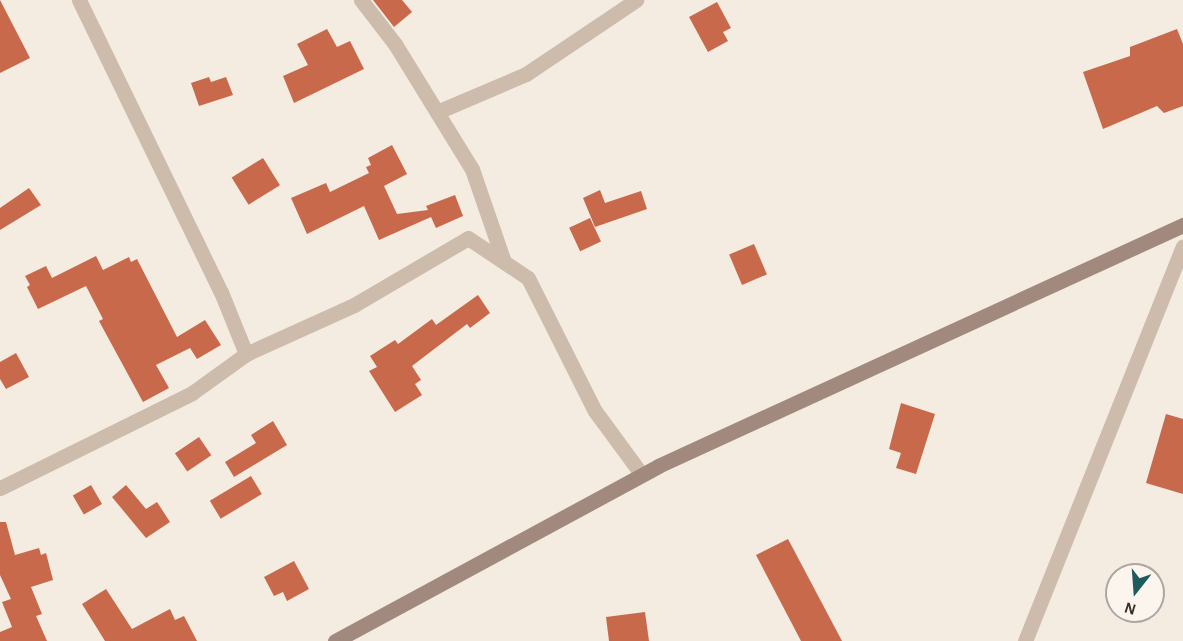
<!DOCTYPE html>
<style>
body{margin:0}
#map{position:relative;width:1183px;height:641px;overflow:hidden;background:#f4ebe1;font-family:"Alegreya Sans",sans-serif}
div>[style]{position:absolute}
.building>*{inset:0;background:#c8694b;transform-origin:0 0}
.minor>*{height:15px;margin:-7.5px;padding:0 7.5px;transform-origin:7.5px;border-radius:7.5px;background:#cdbbac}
.secondary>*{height:15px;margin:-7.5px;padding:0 7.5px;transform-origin:7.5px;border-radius:7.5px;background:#a18a7d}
span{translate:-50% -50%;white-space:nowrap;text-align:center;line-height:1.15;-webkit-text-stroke:4.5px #fbf5ee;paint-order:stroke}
.north{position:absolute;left:1105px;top:563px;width:60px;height:60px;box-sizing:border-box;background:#fbf5ee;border:2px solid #aea6a0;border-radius:50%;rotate:197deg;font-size:16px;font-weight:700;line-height:24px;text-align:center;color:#3b302b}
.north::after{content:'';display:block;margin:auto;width:21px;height:27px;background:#1f5a5e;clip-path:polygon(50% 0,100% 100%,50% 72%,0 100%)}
</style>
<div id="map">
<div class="building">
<div style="clip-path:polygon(0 0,30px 58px,0 73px)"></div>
<div style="clip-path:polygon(373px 0,402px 0,412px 12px,394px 27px)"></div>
<div style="clip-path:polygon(717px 2px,731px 28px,723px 32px,728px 41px,708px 52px,689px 17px)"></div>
<div style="clip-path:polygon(327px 29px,337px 47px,350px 41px,364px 69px,294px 103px,283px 76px,308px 65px,297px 44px)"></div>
<div style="clip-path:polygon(1177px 29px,1183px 44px,1183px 106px,1164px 113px,1157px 106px,1103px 129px,1083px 72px,1130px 56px,1130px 47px)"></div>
<div style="clip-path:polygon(209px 77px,211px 82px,226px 77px,233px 95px,199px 106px,191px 83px)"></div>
<div style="clip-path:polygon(392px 145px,407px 174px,384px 186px,397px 214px,428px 210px,426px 206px,455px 195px,463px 216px,436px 228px,431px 217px,379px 240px,364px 206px,307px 234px,291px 198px,326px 183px,330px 192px,369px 173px,366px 167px,371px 165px,368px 158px)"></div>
<div style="left:263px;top:158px;width:32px;height:37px;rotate:58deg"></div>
<div style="clip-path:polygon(29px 188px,41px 205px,0 230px,0 208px)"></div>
<div style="clip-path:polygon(600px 190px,605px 203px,641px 191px,647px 209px,595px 227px,583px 198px)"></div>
<div style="left:590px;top:218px;width:26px;height:23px;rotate:65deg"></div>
<div style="left:754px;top:244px;width:33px;height:27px;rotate:67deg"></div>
<div style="clip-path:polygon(96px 256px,103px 270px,129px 257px,131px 262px,137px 259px,177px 337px,205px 320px,221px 345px,197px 359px,190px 348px,156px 365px,169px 388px,143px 402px,99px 321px,103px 319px,86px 286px,38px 309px,27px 287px,30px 285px,25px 276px,46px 266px,52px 278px)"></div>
<div style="clip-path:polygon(478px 295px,490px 313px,470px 328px,467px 324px,412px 366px,421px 380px,415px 384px,422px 395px,395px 412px,369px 371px,377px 367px,370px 356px,395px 340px,398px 344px,432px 319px,436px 325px)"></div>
<div style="clip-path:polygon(16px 353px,29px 377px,6px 389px,0 379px,0 362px)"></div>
<div style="clip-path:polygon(901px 403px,935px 414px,916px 474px,896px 468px,901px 453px,889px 449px)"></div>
<div style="clip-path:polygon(1166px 414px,1183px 419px,1183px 494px,1146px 483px)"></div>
<div style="clip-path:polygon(273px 421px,287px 445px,234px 477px,225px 462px,256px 443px,251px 435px)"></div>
<div style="left:199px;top:437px;width:22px;height:29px;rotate:56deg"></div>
<div style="left:251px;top:476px;width:21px;height:48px;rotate:59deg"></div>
<div style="left:91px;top:485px;width:22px;height:21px;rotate:60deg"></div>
<div style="clip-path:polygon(126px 485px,146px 509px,157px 502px,170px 522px,146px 538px,112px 497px)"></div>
<div style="clip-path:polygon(0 522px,6px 522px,15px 555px,39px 548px,41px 555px,46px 553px,53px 580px,31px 587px,42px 614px,36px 616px,47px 641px,0 641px,0 632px,12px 627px,2px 602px,11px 599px,0 575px)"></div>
<div style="clip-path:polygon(788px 539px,842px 641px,801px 641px,756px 555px)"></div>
<div style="clip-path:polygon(294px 561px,309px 589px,287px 601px,283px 592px,274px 596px,264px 577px)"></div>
<div style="clip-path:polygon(106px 589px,132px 629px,170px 609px,175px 620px,184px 616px,197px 641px,105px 641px,82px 604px)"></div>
<div style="clip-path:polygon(645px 612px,649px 641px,609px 641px,606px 617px)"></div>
</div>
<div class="minor">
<div style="left:79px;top:0;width:325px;rotate:64.1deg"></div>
<div style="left:221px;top:292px;width:67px;rotate:68deg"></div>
<div style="left:361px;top:0;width:56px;rotate:52.3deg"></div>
<div style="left:395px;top:44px;width:147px;rotate:58.4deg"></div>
<div style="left:472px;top:169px;width:98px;rotate:71deg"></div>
<div style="left:437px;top:112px;width:97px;rotate:-23.1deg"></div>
<div style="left:526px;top:74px;width:133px;rotate:-33.9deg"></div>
<div style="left:0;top:488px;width:214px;rotate:-26.3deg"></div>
<div style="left:192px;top:393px;width:67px;rotate:-35.8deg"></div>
<div style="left:246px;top:354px;width:119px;rotate:-24.4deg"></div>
<div style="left:354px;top:305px;width:132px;rotate:-30.4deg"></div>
<div style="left:468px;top:238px;width:72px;rotate:33.7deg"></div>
<div style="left:528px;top:278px;width:149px;rotate:63.3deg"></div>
<div style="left:595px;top:411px;width:79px;rotate:53.7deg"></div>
<div style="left:1025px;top:641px;width:425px;rotate:-68.2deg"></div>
</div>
<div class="secondary">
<div style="left:335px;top:641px;width:367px;rotate:-28.4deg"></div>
<div style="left:658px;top:466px;width:578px;rotate:-24.66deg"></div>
</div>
<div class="north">N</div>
</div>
